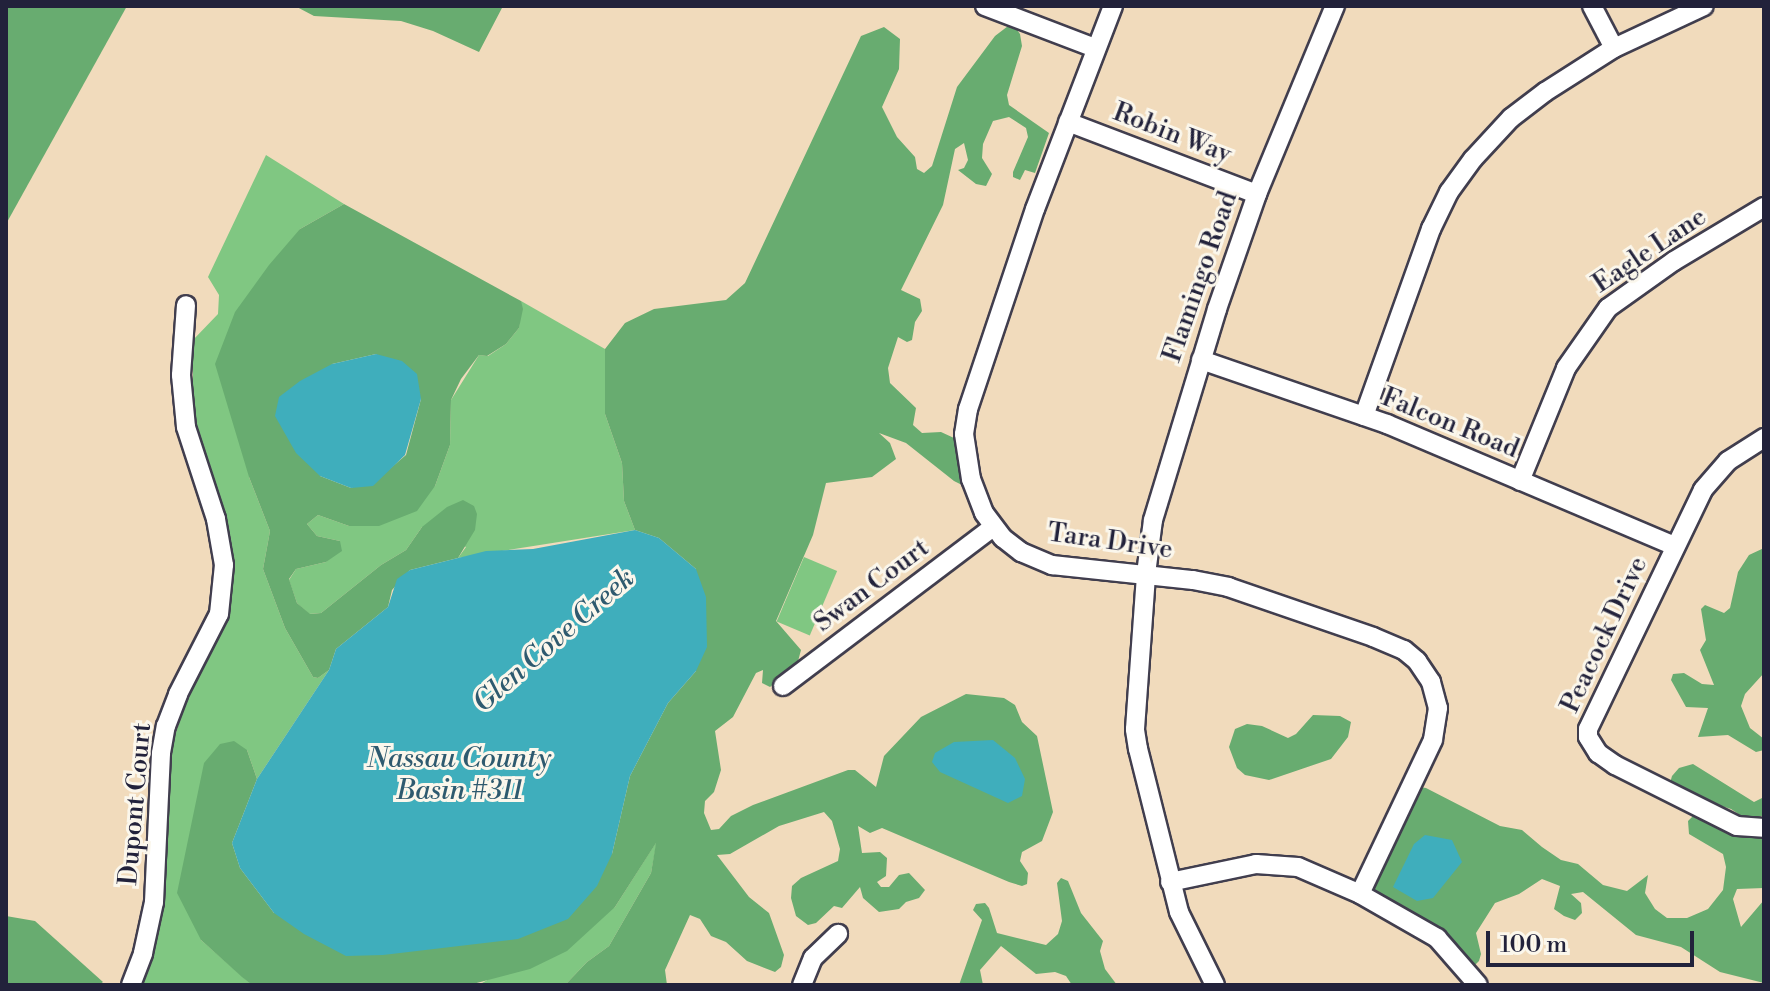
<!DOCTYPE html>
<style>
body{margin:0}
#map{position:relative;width:1770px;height:991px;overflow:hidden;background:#f1dbbc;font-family:"Libre Bodoni",serif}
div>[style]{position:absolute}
.green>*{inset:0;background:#80c782;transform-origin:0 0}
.forest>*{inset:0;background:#68ac70}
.water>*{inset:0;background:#3faebc}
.roads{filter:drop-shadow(2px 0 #413e4e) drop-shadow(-2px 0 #413e4e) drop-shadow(0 2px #413e4e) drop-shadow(0 -2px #413e4e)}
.minor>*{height:18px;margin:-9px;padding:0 9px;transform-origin:9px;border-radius:9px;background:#fff}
span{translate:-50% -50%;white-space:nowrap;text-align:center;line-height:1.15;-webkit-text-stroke:6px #fbf7ec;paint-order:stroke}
.street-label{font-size:26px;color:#22223b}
.water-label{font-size:28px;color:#2e5a6f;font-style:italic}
.frame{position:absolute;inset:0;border:8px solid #22223b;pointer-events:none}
.scale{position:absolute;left:1486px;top:931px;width:208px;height:36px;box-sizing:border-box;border:4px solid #22223b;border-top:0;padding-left:10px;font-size:24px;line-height:28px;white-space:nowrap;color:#22223b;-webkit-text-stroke:6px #fbf7ec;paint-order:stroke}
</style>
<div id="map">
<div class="green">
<div style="clip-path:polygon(266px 155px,344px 204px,300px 229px,249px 477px,270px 531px,263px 569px,285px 628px,313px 677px,318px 678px,329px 670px,257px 779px,247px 750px,201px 940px,252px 985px,139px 985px,159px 925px,173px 742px,185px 704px,227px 618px,193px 405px,193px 340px,218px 314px,219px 295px,208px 277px)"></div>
<div style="clip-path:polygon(521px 301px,605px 349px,605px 414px,622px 463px,624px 501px,635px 530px,458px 558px,466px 547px,422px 527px,406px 550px,381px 565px,321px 613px,309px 614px,297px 603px,289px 580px,296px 569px,326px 562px,340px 541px,317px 536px,307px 524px,318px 515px,349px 526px,435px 486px,450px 445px,451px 400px,479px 355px,488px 356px,506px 344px,519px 328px)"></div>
<div style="left:804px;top:557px;width:36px;height:70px;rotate:23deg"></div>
<div style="clip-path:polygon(657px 841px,651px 873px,609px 946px,587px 962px,565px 985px,469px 985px,482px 983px,615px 907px)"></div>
</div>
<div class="forest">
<div style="clip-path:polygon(6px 6px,127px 6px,6px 224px)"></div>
<div style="clip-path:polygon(295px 6px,503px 6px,479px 52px,433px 31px,401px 21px,314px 16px)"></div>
<div style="clip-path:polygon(1012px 23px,1020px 34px,1022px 46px,1007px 95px,1009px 105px,1049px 133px,1035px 173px,1025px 170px,1020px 180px,1013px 177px,1013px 172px,1028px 137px,1026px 128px,1009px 117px,993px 121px,983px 144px,982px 158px,992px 174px,986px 186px,976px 184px,958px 170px,964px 168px,968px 160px,964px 143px,955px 149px,943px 205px,901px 290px,920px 299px,922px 311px,915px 322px,912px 340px,907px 342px,898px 337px,888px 368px,890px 383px,916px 408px,913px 425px,922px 433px,941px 432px,954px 438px,964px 454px,965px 481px,960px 484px,954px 481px,906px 443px,879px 433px,890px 443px,896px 459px,872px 477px,826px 483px,813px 535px,776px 621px,801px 650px,797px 665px,770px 687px,762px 683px,763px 670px,756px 673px,733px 717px,715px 731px,721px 770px,714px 792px,705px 801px,704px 813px,711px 830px,719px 829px,731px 816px,753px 805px,848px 770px,855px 770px,876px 787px,884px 756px,921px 717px,966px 694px,1004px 698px,1015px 705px,1022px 722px,1037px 736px,1053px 812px,1042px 841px,1022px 852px,1020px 861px,1028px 873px,1027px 884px,1022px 886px,1009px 882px,882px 828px,870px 833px,858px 826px,862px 853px,880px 852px,887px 858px,886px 876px,877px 882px,881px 887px,889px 887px,899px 875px,909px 873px,925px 890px,919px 898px,906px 902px,899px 909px,879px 912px,863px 898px,860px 887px,842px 908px,834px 906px,816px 923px,808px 925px,796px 916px,791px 898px,792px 886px,801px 878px,838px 861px,840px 849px,832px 821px,824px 812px,779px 826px,730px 854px,717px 855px,749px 897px,769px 913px,784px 955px,781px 967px,775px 972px,747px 961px,726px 942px,711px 936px,700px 919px,690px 915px,665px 970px,667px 985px,565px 985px,587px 962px,609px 946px,651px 873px,656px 843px,615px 907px,567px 951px,530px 969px,469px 985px,252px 985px,242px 977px,201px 940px,177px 893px,204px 763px,220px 744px,234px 741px,247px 750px,257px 779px,232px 843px,240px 868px,274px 913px,612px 854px,630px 776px,668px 703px,696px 671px,696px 569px,659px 538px,635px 530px,624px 501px,622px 463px,605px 414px,605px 349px,625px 323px,654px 309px,726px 300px,745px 283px,861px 36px,884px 27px,900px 39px,899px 69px,882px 107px,897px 137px,915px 157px,917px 169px,924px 173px,932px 166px,957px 87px,995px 36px)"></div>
<div style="clip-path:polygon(evenodd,344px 204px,521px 301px,523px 309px,519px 328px,506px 344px,487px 356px,479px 355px,461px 379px,451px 400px,450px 445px,435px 486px,417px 511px,379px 526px,349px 526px,318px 515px,307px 524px,317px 536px,340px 541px,342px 551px,326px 562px,296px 569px,289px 579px,297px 603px,310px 614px,321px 613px,381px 565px,406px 550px,422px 527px,447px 507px,463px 500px,474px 506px,477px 514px,475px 530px,458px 558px,410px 570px,392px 590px,388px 607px,336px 649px,329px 670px,318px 678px,313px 677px,285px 628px,263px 569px,270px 531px,249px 477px,215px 364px,235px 312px,269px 265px,300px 229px,344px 204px,376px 354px,421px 399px,406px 455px,386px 472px,351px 488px,320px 476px,332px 364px,376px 354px)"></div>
<div style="clip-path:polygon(1764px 548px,1764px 673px,1745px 694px,1741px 706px,1750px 728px,1764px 739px,1764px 750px,1756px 752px,1728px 735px,1698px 737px,1708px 708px,1686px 707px,1671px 680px,1673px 674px,1684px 673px,1702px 684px,1714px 685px,1700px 650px,1706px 640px,1701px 609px,1705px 605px,1724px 613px,1730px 608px,1738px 572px,1749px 555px)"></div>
<div style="clip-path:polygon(1313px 715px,1340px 716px,1351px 722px,1348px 737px,1331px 759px,1269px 780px,1245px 775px,1237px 768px,1229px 747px,1235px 729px,1247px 724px,1262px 726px,1288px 738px,1296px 734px)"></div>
<div style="clip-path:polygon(1693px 764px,1754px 802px,1764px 797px,1764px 815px,1749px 821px,1731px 809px,1677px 792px,1670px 783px,1672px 776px,1679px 768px)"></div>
<div style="clip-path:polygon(1412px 786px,1426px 788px,1500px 826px,1522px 830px,1542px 847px,1561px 860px,1578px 864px,1603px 885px,1627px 891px,1648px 875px,1645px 893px,1655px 909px,1667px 918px,1687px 918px,1708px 909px,1723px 890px,1726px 867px,1723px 854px,1689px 834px,1688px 821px,1694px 815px,1702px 815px,1722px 830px,1744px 837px,1764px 824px,1764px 888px,1737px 889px,1733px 899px,1741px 927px,1764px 900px,1764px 983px,1720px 972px,1681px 947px,1636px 935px,1583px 892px,1571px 894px,1581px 903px,1582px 913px,1575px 920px,1564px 916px,1554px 909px,1560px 886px,1542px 879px,1519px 894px,1495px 903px,1476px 933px,1481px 954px,1479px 961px,1475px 965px,1468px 963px,1360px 894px)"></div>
<div style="clip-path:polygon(1061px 878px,1068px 881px,1081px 913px,1103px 941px,1100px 951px,1105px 969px,1117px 985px,1072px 985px,1066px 976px,1055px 972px,1036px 974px,1001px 946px,980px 970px,983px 985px,959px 985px,982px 920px,973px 910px,976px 904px,985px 903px,989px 908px,997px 933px,1046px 945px,1058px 934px,1062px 921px,1057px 883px)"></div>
<div style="clip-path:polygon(6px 916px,35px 921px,103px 982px,99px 985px,6px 985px)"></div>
</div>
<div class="water">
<div style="clip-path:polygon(376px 354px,402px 361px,417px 374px,421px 399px,405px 455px,373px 486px,351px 488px,320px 476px,296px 453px,275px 416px,279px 397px,300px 381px,332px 364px)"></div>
<div style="clip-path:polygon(635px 530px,659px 538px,696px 569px,706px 597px,707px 647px,696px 671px,668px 703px,630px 776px,612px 854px,597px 886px,568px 919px,518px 939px,383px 955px,346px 956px,304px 934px,274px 913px,240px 868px,232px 843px,257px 779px,329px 670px,336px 649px,388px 607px,397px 579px,410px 570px,486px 551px,533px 549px)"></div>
<div style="clip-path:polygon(993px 740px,1015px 758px,1025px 779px,1022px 796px,1008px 803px,940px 772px,932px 762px,935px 753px,954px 742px)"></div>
<div style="clip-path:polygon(1425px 835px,1452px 840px,1462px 862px,1433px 898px,1417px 901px,1393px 887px,1414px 844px)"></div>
</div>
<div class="roads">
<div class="minor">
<div style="left:985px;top:6px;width:118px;rotate:20.9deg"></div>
<div style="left:1113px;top:6px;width:217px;rotate:111deg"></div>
<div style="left:1035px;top:209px;width:211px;rotate:108.5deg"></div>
<div style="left:968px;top:409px;width:25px;rotate:99deg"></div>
<div style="left:964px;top:434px;width:46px;rotate:81.2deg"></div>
<div style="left:971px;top:479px;width:36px;rotate:69deg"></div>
<div style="left:984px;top:513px;width:31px;rotate:53deg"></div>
<div style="left:1003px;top:538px;width:23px;rotate:38deg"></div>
<div style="left:1021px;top:552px;width:34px;rotate:23deg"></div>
<div style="left:1052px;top:565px;width:142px;rotate:6.1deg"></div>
<div style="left:1193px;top:580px;width:36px;rotate:11deg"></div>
<div style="left:1228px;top:587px;width:153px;rotate:19deg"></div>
<div style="left:1373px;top:637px;width:34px;rotate:23deg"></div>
<div style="left:1404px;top:650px;width:17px;rotate:40deg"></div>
<div style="left:1417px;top:661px;width:25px;rotate:56deg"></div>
<div style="left:1431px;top:682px;width:27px;rotate:75deg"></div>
<div style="left:1438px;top:708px;width:32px;rotate:99deg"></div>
<div style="left:1433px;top:740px;width:170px;rotate:115.4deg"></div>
<div style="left:1592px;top:6px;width:47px;rotate:62.4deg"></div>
<div style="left:1068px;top:122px;width:202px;rotate:20.9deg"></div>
<div style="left:1201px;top:360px;width:197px;rotate:19deg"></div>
<div style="left:1387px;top:424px;width:313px;rotate:23deg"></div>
<div style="left:1364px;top:416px;width:199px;rotate:-70.3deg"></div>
<div style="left:1431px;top:229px;width:41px;rotate:-64.1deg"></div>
<div style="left:1449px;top:192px;width:41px;rotate:-54deg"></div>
<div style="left:1473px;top:159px;width:56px;rotate:-47.2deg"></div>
<div style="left:1511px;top:118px;width:43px;rotate:-37.4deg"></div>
<div style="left:1545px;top:92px;width:82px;rotate:-32.5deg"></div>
<div style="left:1614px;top:48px;width:99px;rotate:-25deg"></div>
<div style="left:1764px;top:438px;width:43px;rotate:147.4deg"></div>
<div style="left:1728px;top:461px;width:38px;rotate:131deg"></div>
<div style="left:1703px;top:490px;width:265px;rotate:115.7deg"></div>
<div style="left:1588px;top:729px;width:8px;rotate:90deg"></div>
<div style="left:1588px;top:737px;width:19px;rotate:58deg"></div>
<div style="left:1598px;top:753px;width:21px;rotate:35deg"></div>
<div style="left:1615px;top:765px;width:136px;rotate:26.6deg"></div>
<div style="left:1737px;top:826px;width:27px;rotate:4deg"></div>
<div style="left:1520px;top:481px;width:122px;rotate:-67.8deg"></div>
<div style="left:1566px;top:368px;width:73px;rotate:-55deg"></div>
<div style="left:1608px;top:308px;width:81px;rotate:-35.5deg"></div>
<div style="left:1674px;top:261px;width:105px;rotate:-31deg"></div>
<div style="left:783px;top:686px;width:263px;rotate:-37.1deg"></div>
<div style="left:1170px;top:882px;width:88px;rotate:-11.8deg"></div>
<div style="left:1256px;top:864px;width:42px;rotate:4.1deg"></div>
<div style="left:1298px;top:867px;width:68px;rotate:23.5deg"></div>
<div style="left:1360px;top:894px;width:89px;rotate:29.7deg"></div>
<div style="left:1437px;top:938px;width:62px;rotate:48.9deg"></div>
<div style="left:131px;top:985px;width:34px;rotate:-69deg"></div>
<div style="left:143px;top:953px;width:52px;rotate:-77.8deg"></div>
<div style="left:154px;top:902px;width:149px;rotate:-87.3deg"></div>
<div style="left:161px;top:753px;width:27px;rotate:-80deg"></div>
<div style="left:166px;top:726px;width:34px;rotate:-69deg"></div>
<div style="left:178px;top:694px;width:90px;rotate:-62.9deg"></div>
<div style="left:219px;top:614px;width:49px;rotate:-84.2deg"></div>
<div style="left:224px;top:565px;width:47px;rotate:-99.9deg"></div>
<div style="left:216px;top:519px;width:97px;rotate:-108.1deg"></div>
<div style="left:186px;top:427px;width:52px;rotate:-95.5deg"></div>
<div style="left:181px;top:375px;width:70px;rotate:-85.9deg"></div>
<div style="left:802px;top:985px;width:29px;rotate:-68deg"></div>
<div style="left:813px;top:958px;width:35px;rotate:-44deg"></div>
<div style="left:1215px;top:985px;width:81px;rotate:-116.3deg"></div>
<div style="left:1179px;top:912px;width:168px;rotate:-104.1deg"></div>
<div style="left:1138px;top:749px;width:20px;rotate:-99deg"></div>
<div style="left:1135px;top:729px;width:155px;rotate:-85.9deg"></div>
<div style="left:1146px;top:574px;width:54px;rotate:-82.6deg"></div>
<div style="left:1153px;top:520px;width:220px;rotate:-73.1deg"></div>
<div style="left:1217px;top:309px;width:122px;rotate:-70.8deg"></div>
<div style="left:1257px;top:194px;width:204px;rotate:-67.5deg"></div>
</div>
</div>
<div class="street-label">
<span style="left:1172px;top:134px;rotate:21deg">Robin Way</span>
<span style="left:1650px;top:251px;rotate:-34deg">Eagle Lane</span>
<span style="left:1201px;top:277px;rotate:-71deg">Flamingo Road</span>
<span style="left:1450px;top:424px;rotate:22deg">Falcon Road</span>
<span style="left:1110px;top:542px;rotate:8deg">Tara Drive</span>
<span style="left:872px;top:586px;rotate:-37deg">Swan Court</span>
<span style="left:1605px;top:635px;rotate:-65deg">Peacock Drive</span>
<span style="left:136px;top:804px;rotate:-85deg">Dupont Court</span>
</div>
<div class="water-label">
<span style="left:554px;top:641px;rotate:-41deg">Glen Cove Creek</span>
<span style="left:459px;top:775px">Nassau County<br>Basin #311</span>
</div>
<div class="frame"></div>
<div class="scale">100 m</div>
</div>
